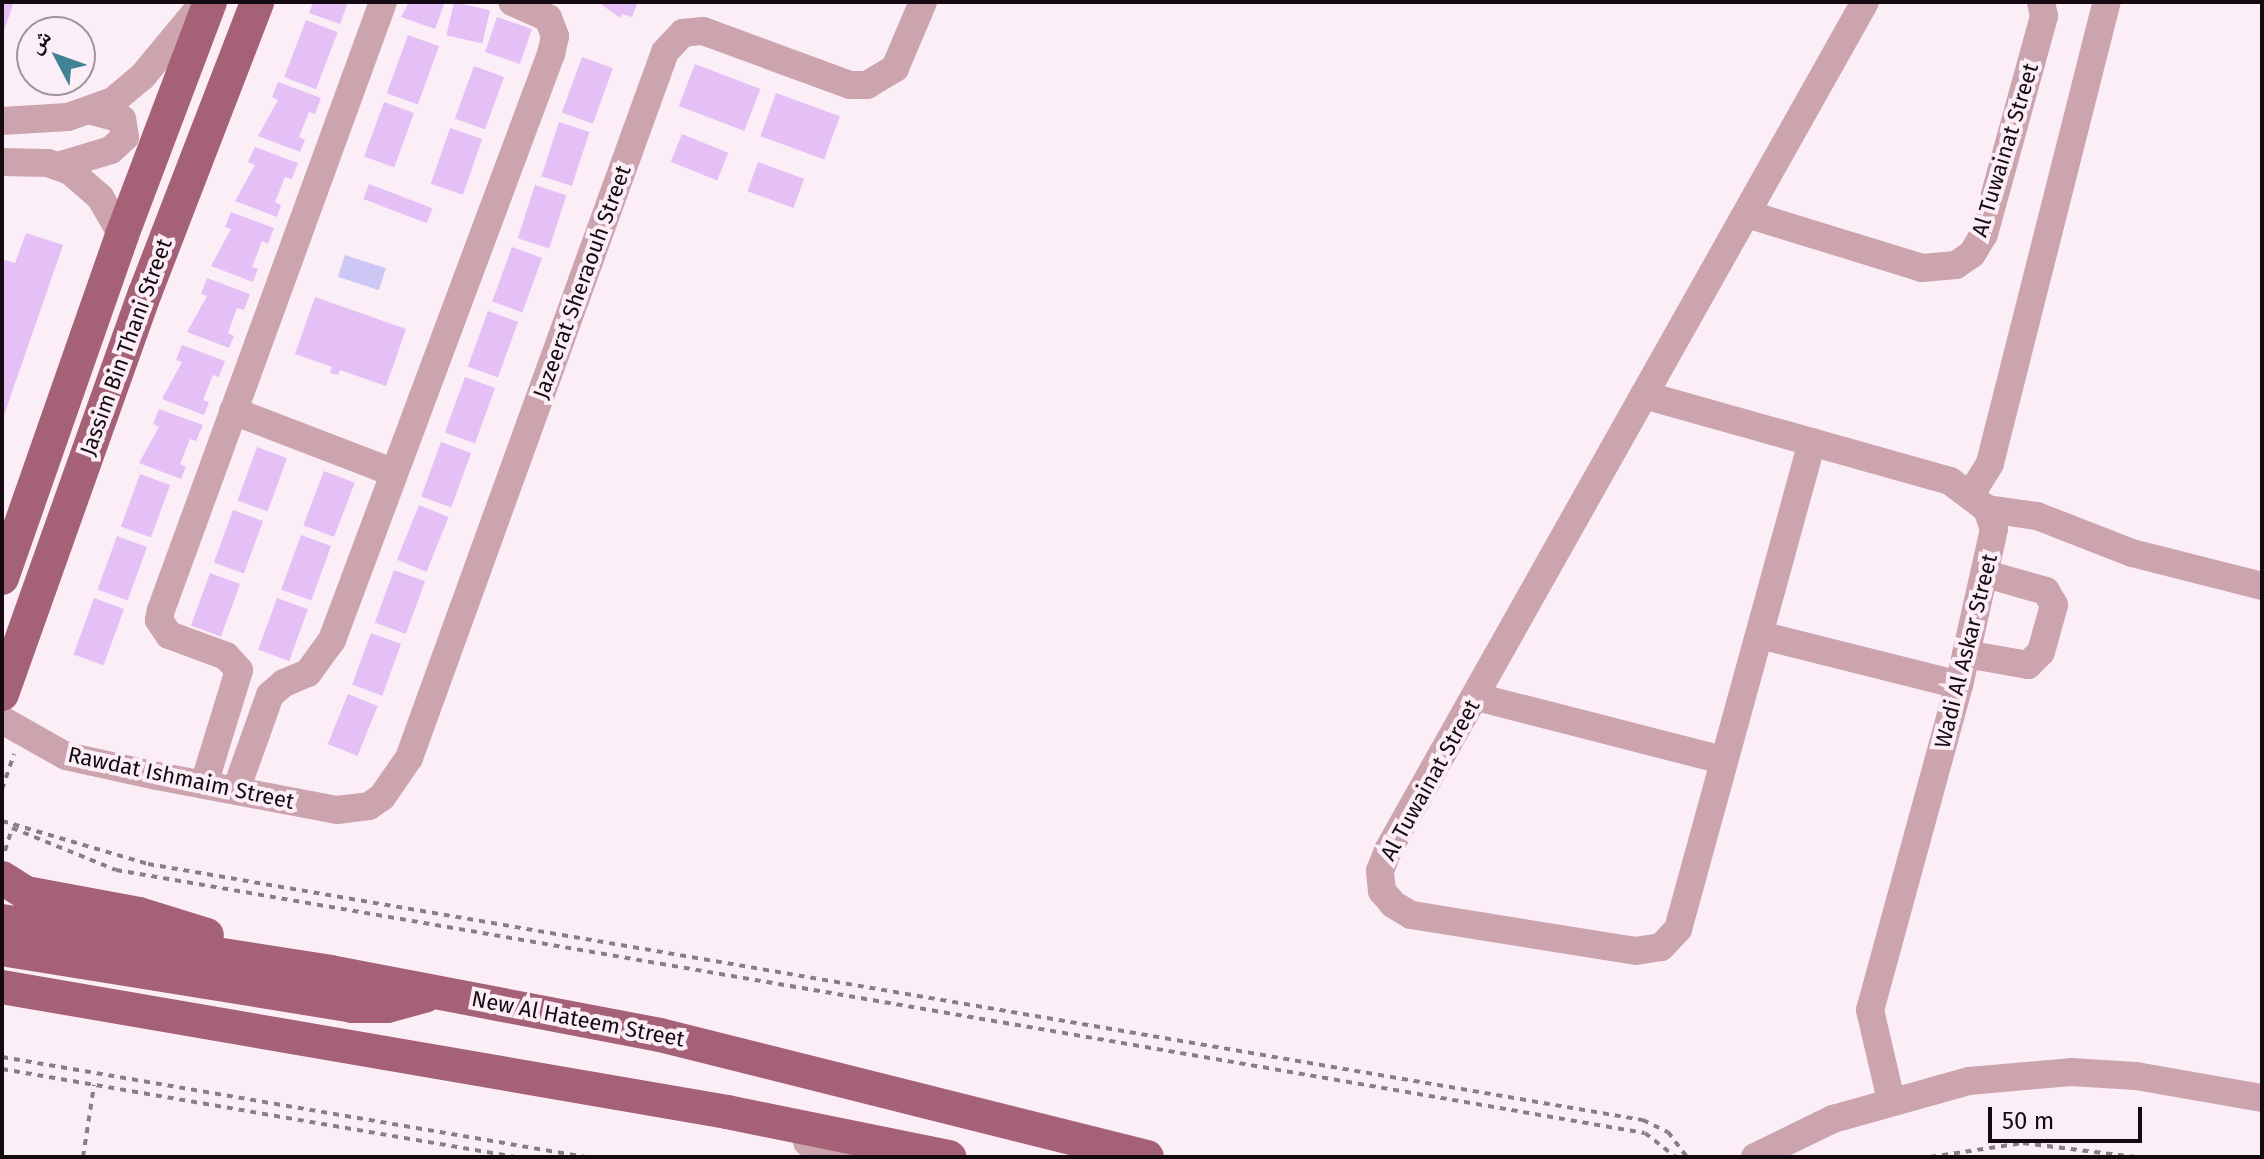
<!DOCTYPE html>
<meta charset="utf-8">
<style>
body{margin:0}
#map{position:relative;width:2264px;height:1159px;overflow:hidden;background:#fceef7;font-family:"Fira Sans","Noto Naskh Arabic",sans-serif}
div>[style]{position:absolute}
.water>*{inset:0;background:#cdc7f5;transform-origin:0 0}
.building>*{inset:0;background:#e4c0f7;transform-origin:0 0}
.path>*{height:4px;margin-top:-2px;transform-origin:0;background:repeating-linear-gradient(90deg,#8a7e86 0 6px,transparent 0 12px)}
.minor>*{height:28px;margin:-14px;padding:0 14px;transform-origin:14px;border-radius:14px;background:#cba4ae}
.major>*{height:34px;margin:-17px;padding:0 17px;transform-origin:17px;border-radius:17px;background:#a56175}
span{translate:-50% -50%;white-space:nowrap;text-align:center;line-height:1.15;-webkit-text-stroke:8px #fceef7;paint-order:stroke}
.street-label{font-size:22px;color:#150a12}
.frame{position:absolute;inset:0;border:4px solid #150a12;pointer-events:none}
.north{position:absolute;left:16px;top:16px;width:80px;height:80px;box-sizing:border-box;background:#fceef7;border:2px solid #a0939b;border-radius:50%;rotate:311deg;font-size:22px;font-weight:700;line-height:32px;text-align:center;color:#150a12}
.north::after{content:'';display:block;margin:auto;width:28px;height:36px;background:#428295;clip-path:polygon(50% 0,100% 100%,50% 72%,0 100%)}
.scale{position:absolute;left:1988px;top:1107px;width:154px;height:36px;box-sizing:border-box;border:4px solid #150a12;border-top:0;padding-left:10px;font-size:24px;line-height:28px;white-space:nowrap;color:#150a12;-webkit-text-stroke:6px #fceef7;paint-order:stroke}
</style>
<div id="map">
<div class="water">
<div style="left:345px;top:255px;width:43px;height:23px;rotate:18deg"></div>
</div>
<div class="building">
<div style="clip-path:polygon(2px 2px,14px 2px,2px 36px)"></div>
<div style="clip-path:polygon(313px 2px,348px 2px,340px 24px,309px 13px)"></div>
<div style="clip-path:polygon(409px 2px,445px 2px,435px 29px,401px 17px)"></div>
<div style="left:454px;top:2px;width:37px;height:34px;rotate:13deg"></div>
<div style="clip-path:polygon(598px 2px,638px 2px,632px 17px,622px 14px,620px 18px)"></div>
<div style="left:497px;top:17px;width:37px;height:37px;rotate:19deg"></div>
<div style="left:306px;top:20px;width:34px;height:61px;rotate:21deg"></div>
<div style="left:408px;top:35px;width:33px;height:62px;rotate:20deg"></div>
<div style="left:582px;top:57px;width:33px;height:59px;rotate:20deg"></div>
<div style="left:695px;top:64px;width:70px;height:45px;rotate:21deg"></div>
<div style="left:474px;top:66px;width:32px;height:56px;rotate:20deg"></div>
<div style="clip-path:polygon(278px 82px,321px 98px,315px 114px,309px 112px,299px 137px,305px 140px,300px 152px,258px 136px,278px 100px,272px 97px)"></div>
<div style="left:776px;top:93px;width:68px;height:46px;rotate:20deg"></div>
<div style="left:384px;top:102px;width:32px;height:58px;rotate:20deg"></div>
<div style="left:559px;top:122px;width:32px;height:57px;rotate:18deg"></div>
<div style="left:450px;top:128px;width:34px;height:59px;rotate:19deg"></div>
<div style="left:682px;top:134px;width:50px;height:30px;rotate:22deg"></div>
<div style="clip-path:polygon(255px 147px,298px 163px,292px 179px,285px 177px,275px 202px,281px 205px,277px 217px,235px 201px,255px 165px,248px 162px)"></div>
<div style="left:758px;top:162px;width:49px;height:31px;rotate:20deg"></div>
<div style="left:369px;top:184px;width:68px;height:16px;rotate:21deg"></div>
<div style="left:535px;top:185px;width:33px;height:56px;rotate:18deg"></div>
<div style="clip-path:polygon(231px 212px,274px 228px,268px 244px,262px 241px,252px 267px,258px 269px,253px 282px,211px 266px,231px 229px,225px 227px)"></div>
<div style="clip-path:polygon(26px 233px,63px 245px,2px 421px,2px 259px,15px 263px)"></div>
<div style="left:512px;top:247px;width:32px;height:58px;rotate:20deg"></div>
<div style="clip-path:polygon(207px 278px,250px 294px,244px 310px,237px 308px,228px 333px,234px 336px,229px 348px,187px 332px,207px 296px,201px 294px)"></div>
<div style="clip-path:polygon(315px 297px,406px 329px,386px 386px,340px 370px,338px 375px,330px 373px,332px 367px,295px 354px)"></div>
<div style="left:488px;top:311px;width:32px;height:59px;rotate:20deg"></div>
<div style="clip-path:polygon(182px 345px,225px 361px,219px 377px,213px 375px,203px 400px,209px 402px,204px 415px,162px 399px,182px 362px,176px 360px)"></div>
<div style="left:465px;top:377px;width:32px;height:59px;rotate:20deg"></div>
<div style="clip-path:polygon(159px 409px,203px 425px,196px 441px,190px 439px,180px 464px,186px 467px,181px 479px,139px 463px,159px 427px,153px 424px)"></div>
<div style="left:441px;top:442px;width:32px;height:58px;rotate:20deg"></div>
<div style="left:257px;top:447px;width:32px;height:57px;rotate:20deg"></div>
<div style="left:324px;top:471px;width:33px;height:58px;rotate:21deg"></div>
<div style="left:140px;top:474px;width:32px;height:56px;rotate:20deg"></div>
<div style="left:419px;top:505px;width:32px;height:59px;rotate:22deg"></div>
<div style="left:233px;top:510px;width:32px;height:56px;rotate:20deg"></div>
<div style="left:301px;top:535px;width:32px;height:58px;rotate:20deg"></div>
<div style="left:117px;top:536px;width:32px;height:57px;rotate:20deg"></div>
<div style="left:394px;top:570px;width:33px;height:56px;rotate:20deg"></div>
<div style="left:210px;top:573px;width:32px;height:56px;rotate:20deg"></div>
<div style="left:94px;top:598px;width:32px;height:60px;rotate:20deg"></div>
<div style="left:277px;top:598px;width:33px;height:55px;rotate:20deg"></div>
<div style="left:371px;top:633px;width:32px;height:55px;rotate:20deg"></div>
<div style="left:348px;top:694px;width:32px;height:54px;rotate:22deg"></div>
</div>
<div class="path">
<div style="left:2px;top:789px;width:37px;rotate:-71deg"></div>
<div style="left:2px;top:821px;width:152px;rotate:16.4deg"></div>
<div style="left:148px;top:864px;width:1517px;rotate:9.72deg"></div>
<div style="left:1643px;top:1120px;width:28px;rotate:26deg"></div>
<div style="left:1668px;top:1132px;width:31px;rotate:53deg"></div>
<div style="left:5px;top:851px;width:24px;rotate:-73deg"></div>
<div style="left:12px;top:828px;width:112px;rotate:22deg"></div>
<div style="left:116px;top:870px;width:1551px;rotate:9.76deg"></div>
<div style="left:1645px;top:1133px;width:39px;rotate:38deg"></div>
<div style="left:2px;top:1057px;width:592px;rotate:9.72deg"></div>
<div style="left:2px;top:1069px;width:521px;rotate:9.72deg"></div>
<div style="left:83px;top:1157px;width:73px;rotate:-81.3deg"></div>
<div style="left:1930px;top:1157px;width:94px;rotate:-8.6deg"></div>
<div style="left:2023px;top:1143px;width:113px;rotate:7.1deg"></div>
<div style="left:1988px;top:1157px;width:73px"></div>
</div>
<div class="minor">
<div style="left:2px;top:121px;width:66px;rotate:-3.5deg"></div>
<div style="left:68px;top:117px;width:48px;rotate:-19.6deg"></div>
<div style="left:113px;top:101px;width:38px;rotate:-40deg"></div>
<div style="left:142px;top:77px;width:97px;rotate:-50.4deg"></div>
<div style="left:2px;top:162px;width:46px;rotate:1.2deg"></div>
<div style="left:48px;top:163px;width:23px;rotate:20deg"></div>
<div style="left:70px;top:171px;width:40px;rotate:41deg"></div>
<div style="left:100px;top:197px;width:44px;rotate:59.9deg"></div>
<div style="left:58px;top:166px;width:55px;rotate:-16.8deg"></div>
<div style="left:111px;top:150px;width:19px;rotate:-43deg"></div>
<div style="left:125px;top:137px;width:18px;rotate:-99deg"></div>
<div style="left:122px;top:119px;width:31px;rotate:-165deg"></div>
<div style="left:1747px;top:214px;width:183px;rotate:17.1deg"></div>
<div style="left:1922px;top:268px;width:34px;rotate:-5deg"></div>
<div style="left:1956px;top:265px;width:19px;rotate:-35deg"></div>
<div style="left:1972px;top:254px;width:23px;rotate:-59deg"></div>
<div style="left:1984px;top:234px;width:226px;rotate:-74.6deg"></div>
<div style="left:2044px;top:16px;width:14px;rotate:-102deg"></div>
<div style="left:1644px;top:395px;width:318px;rotate:15.7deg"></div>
<div style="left:1950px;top:481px;width:46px;rotate:37.1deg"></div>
<div style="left:1987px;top:509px;width:21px;rotate:71deg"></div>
<div style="left:1994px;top:529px;width:160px;rotate:102.6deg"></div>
<div style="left:1959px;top:685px;width:337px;rotate:105.3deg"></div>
<div style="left:1870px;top:1010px;width:92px;rotate:76.9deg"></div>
<div style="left:233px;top:411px;width:170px;rotate:21deg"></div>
<div style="left:1812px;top:442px;width:505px;rotate:105.38deg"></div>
<div style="left:1678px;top:929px;width:25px;rotate:133deg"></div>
<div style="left:1661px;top:947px;width:25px;rotate:171deg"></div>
<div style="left:1636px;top:951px;width:228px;rotate:-170.9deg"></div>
<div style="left:1411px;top:915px;width:21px;rotate:-149deg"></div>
<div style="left:1393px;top:904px;width:17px;rotate:-130deg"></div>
<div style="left:1382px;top:891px;width:20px;rotate:-96deg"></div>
<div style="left:1380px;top:871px;width:22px;rotate:-69deg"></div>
<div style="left:1388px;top:850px;width:973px;rotate:-60.64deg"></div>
<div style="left:1971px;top:494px;width:36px;rotate:-58deg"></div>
<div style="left:1990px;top:463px;width:476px;rotate:-75.8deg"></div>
<div style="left:1987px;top:509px;width:50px;rotate:8deg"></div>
<div style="left:2037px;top:516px;width:102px;rotate:21.3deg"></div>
<div style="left:2132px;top:553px;width:134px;rotate:14.2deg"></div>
<div style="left:1760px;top:635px;width:205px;rotate:14.1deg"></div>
<div style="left:1966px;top:654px;width:63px;rotate:10.1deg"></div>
<div style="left:2028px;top:665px;width:18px;rotate:-45deg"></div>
<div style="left:2041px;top:652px;width:49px;rotate:-74.5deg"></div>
<div style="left:2054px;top:605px;width:16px;rotate:-120deg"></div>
<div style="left:2046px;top:591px;width:62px;rotate:-164.2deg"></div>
<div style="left:1477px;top:697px;width:254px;rotate:14.4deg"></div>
<div style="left:2px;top:720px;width:73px;rotate:29.4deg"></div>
<div style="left:66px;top:756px;width:93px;rotate:12.4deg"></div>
<div style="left:157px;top:776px;width:183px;rotate:10.7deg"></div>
<div style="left:337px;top:810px;width:32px;rotate:-7deg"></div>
<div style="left:369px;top:806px;width:16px;rotate:-35deg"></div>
<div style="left:382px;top:797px;width:47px;rotate:-55.3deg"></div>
<div style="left:409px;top:758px;width:751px;rotate:-70.07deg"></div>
<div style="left:665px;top:52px;width:26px;rotate:-47deg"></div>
<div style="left:683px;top:33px;width:20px;rotate:-6deg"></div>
<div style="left:703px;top:31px;width:157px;rotate:20.2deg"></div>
<div style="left:850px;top:85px;width:17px"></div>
<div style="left:867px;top:85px;width:33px;rotate:-31deg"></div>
<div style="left:895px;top:68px;width:72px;rotate:-67deg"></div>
<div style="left:204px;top:784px;width:119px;rotate:-72.9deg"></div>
<div style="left:239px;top:670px;width:19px;rotate:-133deg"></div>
<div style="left:226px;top:656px;width:61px;rotate:-159.8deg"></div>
<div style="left:169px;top:635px;width:18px;rotate:-124deg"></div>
<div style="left:159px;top:620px;width:10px;rotate:-79deg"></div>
<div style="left:161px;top:610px;width:647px;rotate:-69.94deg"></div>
<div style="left:236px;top:790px;width:101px;rotate:-70.3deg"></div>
<div style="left:270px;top:695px;width:18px;rotate:-41deg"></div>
<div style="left:284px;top:683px;width:26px;rotate:-23deg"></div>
<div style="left:308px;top:673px;width:41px;rotate:-54deg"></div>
<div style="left:332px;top:640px;width:626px;rotate:-69.51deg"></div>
<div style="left:551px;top:54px;width:18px;rotate:-77deg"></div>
<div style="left:555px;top:36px;width:19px;rotate:-111deg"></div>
<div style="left:548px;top:18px;width:39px;rotate:-156deg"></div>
<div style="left:807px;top:1142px;width:52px;rotate:16.7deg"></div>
<div style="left:1755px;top:1157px;width:87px;rotate:-26deg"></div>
<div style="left:1833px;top:1119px;width:141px;rotate:-15.6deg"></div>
<div style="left:1969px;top:1081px;width:102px;rotate:-5deg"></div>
<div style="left:2071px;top:1072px;width:65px;rotate:3.5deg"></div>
<div style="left:2136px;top:1076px;width:128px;rotate:9.9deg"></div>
</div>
<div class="major">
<div style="left:2px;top:578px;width:363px;rotate:-70.7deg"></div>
<div style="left:122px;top:235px;width:249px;rotate:-69.3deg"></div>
<div style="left:2px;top:694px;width:426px;rotate:-70.4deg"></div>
<div style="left:145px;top:293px;width:312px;rotate:-68.9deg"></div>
<div style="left:2px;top:878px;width:28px;rotate:32deg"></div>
<div style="left:26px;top:893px;width:115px;rotate:10.5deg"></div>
<div style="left:139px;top:914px;width:71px;rotate:17.2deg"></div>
<div style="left:2px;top:921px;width:332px;rotate:8.8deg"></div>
<div style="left:330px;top:972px;width:336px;rotate:10.8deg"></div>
<div style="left:660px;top:1035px;width:502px;rotate:14.06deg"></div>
<div style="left:2px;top:949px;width:355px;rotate:9.2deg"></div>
<div style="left:352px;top:1006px;width:35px"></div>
<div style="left:387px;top:1006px;width:39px;rotate:-15deg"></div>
<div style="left:2px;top:987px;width:736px;rotate:9.78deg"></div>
<div style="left:727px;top:1112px;width:227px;rotate:11.5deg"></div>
</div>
<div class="street-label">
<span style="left:2005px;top:150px;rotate:-73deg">Al Tuwainat Street</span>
<span style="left:582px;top:282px;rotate:-70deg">Jazeerat Sheraouh Street</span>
<span style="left:126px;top:347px;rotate:-70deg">Jassim Bin Thani Street</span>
<span style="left:1966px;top:651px;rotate:-76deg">Wadi Al Askar Street</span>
<span style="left:181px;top:778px;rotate:12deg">Rawdat Ishmaim Street</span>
<span style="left:1430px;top:780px;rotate:-61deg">Al Tuwainat Street</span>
<span style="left:578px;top:1019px;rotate:11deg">New Al Hateem Street</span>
</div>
<div class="frame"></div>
<div class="north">ش</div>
<div class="scale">50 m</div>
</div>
